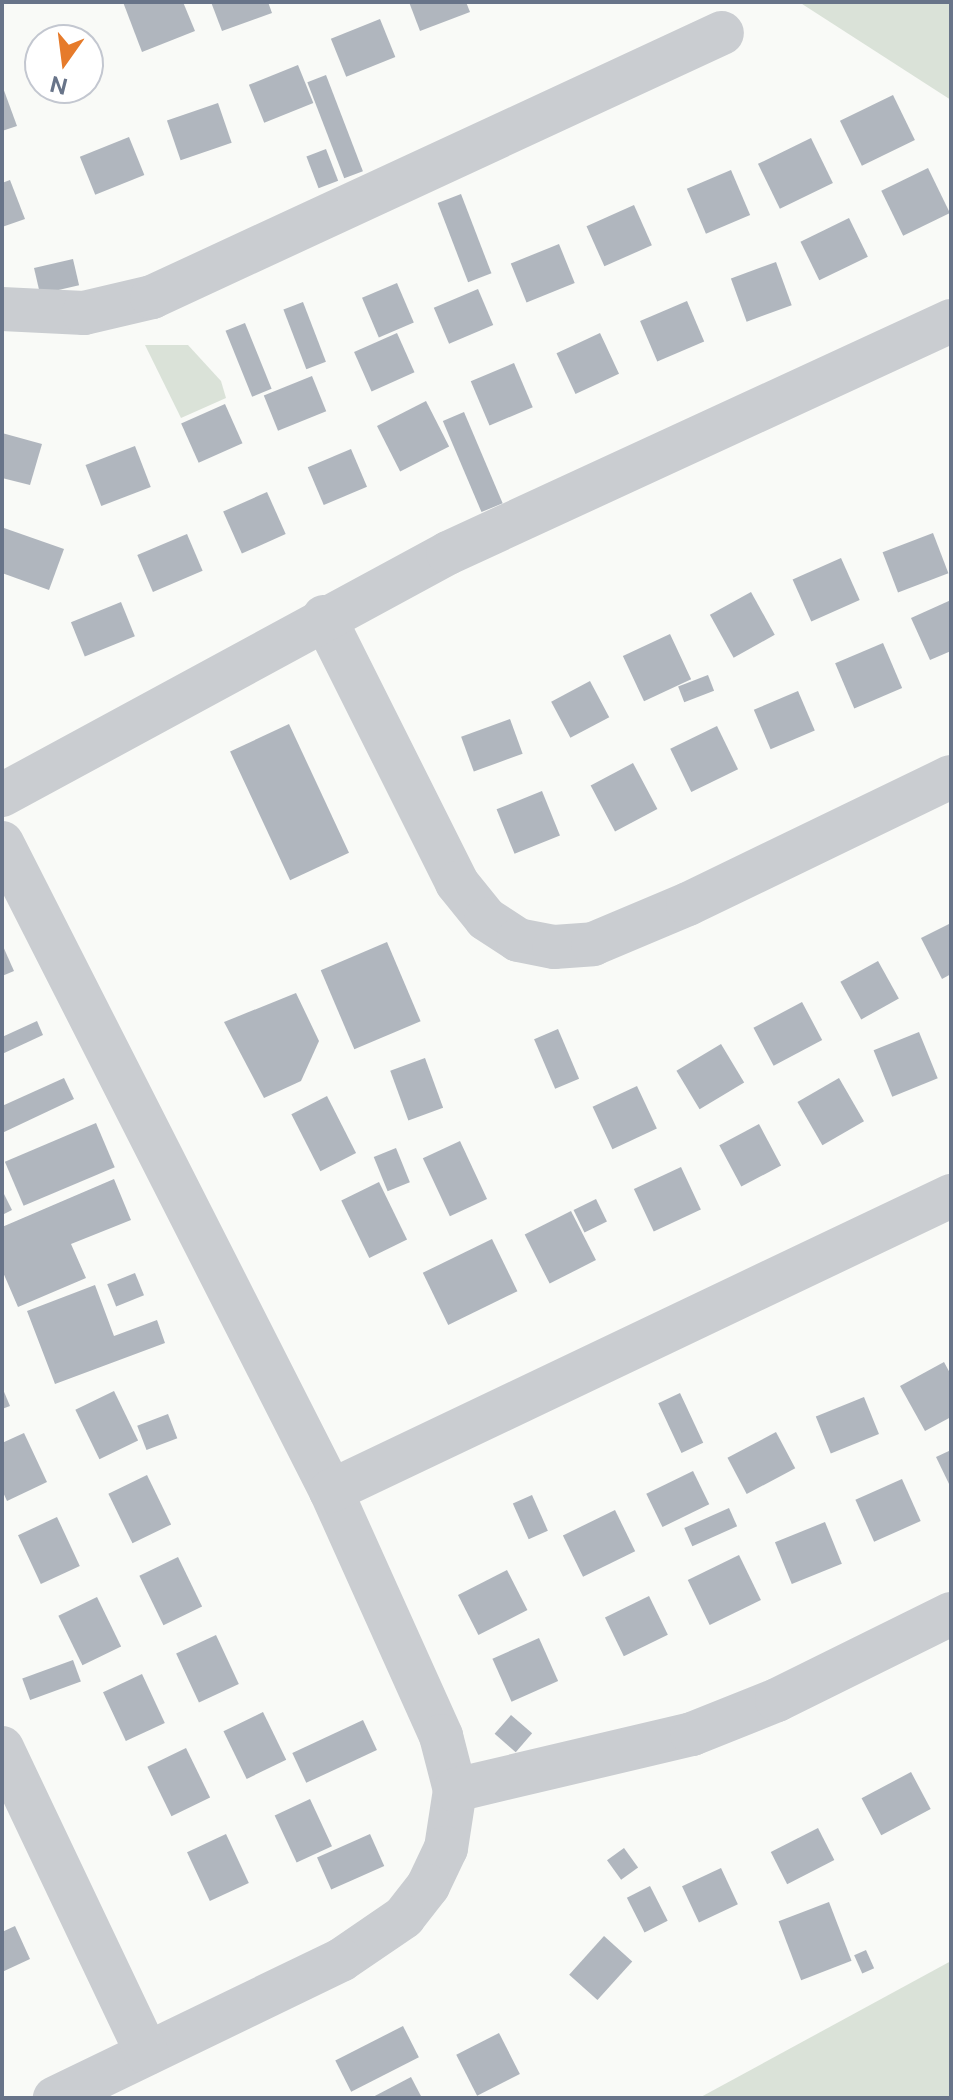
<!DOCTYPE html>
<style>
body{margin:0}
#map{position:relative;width:953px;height:2100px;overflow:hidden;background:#f9faf7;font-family:"Public Sans",sans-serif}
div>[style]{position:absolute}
.green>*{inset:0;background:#dae2d8}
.building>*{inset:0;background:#b0b6be;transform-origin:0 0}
.street>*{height:44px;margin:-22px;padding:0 22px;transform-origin:22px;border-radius:22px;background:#cacdd1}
span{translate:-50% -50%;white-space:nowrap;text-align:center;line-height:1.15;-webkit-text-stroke:8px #fff;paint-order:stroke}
.frame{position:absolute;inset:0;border:4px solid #687489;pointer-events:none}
.north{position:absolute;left:24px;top:24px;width:80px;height:80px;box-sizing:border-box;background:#fff;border:2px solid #c3c7d0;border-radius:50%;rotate:194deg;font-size:22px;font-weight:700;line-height:32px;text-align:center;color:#687489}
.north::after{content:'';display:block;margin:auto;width:28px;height:36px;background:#e67b2b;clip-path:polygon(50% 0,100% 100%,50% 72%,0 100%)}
</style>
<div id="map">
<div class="green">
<div style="clip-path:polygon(799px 2px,951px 2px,951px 100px)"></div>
<div style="clip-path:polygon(145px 345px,188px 345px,221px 381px,226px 398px,181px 418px)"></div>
<div style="clip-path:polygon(951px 1961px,951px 2098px,699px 2098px)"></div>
</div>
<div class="building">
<div style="clip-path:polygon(123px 2px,183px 2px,195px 31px,142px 52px)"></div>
<div style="clip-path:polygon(211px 2px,268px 2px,272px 13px,222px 31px)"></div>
<div style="clip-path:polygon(409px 2px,466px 2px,470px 12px,420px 31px)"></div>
<div style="left:380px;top:19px;width:41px;height:53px;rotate:68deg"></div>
<div style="clip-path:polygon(88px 53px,99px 82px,88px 87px)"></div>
<div style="left:298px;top:65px;width:41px;height:53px;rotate:68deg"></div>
<div style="left:326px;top:75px;width:103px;height:20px;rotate:69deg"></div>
<div style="clip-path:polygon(2px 85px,17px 126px,2px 131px)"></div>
<div style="clip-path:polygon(45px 88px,84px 88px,50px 101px)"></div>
<div style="left:893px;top:95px;width:50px;height:59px;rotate:64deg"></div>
<div style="left:218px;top:103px;width:42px;height:54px;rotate:71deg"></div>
<div style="left:129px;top:137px;width:41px;height:53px;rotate:68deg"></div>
<div style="left:811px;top:138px;width:50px;height:59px;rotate:64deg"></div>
<div style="left:326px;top:149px;width:34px;height:21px;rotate:69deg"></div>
<div style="left:928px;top:168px;width:50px;height:52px;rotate:64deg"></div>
<div style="left:731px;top:170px;width:49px;height:48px;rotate:67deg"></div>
<div style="clip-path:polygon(10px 180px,25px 219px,2px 227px,2px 183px)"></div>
<div style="left:461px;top:194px;width:85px;height:25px;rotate:69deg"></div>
<div style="left:634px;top:205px;width:44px;height:52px;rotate:66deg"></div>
<div style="left:849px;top:218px;width:43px;height:54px;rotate:64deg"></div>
<div style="left:559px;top:244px;width:42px;height:52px;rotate:68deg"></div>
<div style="left:73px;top:259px;width:27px;height:40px;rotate:77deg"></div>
<div style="left:776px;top:262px;width:46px;height:48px;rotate:70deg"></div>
<div style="left:397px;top:283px;width:43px;height:38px;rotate:67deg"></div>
<div style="left:478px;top:289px;width:39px;height:48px;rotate:67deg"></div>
<div style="left:687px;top:301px;width:44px;height:51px;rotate:67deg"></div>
<div style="left:303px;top:302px;width:64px;height:21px;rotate:69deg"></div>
<div style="left:245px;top:323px;width:71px;height:21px;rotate:68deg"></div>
<div style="left:397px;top:333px;width:43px;height:47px;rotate:66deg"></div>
<div style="left:600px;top:333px;width:45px;height:48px;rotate:65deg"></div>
<div style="left:514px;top:363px;width:48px;height:47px;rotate:67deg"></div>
<div style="left:312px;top:376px;width:38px;height:52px;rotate:68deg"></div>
<div style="left:426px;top:401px;width:51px;height:55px;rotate:63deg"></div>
<div style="left:225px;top:404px;width:43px;height:48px;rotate:66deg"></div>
<div style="left:464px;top:412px;width:99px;height:23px;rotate:67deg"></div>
<div style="clip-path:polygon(2px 433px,42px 444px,30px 485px,2px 478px)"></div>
<div style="left:135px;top:446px;width:44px;height:53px;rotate:69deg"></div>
<div style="left:351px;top:449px;width:41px;height:47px;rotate:67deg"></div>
<div style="left:267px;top:492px;width:46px;height:48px;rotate:66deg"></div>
<div style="clip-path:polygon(4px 528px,64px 549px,49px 590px,2px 573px)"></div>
<div style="left:933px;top:533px;width:43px;height:54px;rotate:69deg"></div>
<div style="left:187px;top:534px;width:40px;height:54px;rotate:67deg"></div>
<div style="left:841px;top:558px;width:46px;height:53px;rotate:66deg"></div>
<div style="left:751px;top:592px;width:49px;height:47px;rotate:61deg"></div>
<div style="clip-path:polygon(951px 600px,951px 651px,930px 660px,911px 618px)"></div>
<div style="left:121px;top:602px;width:37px;height:54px;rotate:68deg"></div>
<div style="left:670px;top:634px;width:50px;height:52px;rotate:65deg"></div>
<div style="left:883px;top:643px;width:49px;height:52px;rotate:67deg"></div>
<div style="left:708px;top:675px;width:17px;height:32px;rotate:69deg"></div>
<div style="left:590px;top:681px;width:41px;height:44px;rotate:62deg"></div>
<div style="left:798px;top:691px;width:43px;height:48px;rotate:67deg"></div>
<div style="left:510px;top:719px;width:37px;height:52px;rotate:70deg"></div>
<div style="left:289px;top:724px;width:142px;height:65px;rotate:65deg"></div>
<div style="left:717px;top:726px;width:48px;height:52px;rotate:64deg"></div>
<div style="left:633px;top:763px;width:52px;height:48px;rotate:62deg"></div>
<div style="left:542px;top:791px;width:48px;height:49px;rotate:68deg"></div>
<div style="clip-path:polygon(951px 923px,951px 974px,942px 979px,921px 938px)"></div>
<div style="left:387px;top:942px;width:86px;height:72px;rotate:67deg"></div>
<div style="clip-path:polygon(2px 944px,14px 971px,2px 976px)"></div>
<div style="left:878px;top:961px;width:43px;height:43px;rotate:61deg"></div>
<div style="clip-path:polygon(296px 993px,319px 1041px,301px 1081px,264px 1098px,224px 1022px)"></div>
<div style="left:802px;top:1002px;width:43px;height:55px;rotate:62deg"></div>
<div style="clip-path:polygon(37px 1021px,43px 1035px,2px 1054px,2px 1037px)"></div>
<div style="left:558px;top:1029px;width:54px;height:26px;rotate:67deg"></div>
<div style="left:919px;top:1032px;width:50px;height:49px;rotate:68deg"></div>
<div style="left:721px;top:1044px;width:45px;height:52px;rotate:59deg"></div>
<div style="left:425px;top:1058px;width:53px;height:37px;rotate:70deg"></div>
<div style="clip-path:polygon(64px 1078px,74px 1099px,2px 1133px,2px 1106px)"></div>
<div style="left:839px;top:1078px;width:50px;height:48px;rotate:60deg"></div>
<div style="left:637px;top:1086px;width:47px;height:49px;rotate:65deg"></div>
<div style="left:327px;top:1096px;width:64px;height:40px;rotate:63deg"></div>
<div style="left:96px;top:1123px;width:48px;height:99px;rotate:67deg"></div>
<div style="left:759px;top:1124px;width:47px;height:45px;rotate:62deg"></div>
<div style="left:460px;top:1141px;width:64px;height:41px;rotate:65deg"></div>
<div style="left:396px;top:1148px;width:37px;height:24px;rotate:68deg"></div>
<div style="left:681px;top:1167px;width:47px;height:52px;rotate:65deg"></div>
<div style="clip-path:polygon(114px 1179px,131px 1220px,71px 1244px,86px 1278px,18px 1307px,2px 1270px,2px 1227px)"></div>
<div style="left:379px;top:1182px;width:64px;height:42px;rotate:64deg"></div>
<div style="clip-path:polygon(2px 1190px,12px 1210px,2px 1215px)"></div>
<div style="left:596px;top:1199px;width:25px;height:25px;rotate:64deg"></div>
<div style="left:571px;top:1211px;width:55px;height:52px;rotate:63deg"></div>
<div style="left:492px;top:1239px;width:58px;height:77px;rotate:64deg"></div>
<div style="left:135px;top:1273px;width:24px;height:30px;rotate:68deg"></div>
<div style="clip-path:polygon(95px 1285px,114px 1336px,157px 1320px,165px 1343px,55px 1384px,27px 1311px)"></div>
<div style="clip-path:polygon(944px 1362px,951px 1375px,951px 1417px,925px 1431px,900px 1386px)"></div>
<div style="clip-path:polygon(2px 1387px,10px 1406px,2px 1409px)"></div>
<div style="left:114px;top:1391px;width:55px;height:43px;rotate:64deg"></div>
<div style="left:680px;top:1393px;width:55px;height:24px;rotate:65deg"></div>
<div style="left:864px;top:1397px;width:40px;height:52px;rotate:68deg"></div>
<div style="left:168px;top:1414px;width:26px;height:33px;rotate:69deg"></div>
<div style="left:776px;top:1432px;width:41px;height:55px;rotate:62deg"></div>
<div style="clip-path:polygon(24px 1433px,47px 1482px,7px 1501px,2px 1490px,2px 1443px)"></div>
<div style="clip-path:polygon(951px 1450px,951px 1488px,936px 1457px)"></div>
<div style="left:693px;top:1471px;width:37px;height:52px;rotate:64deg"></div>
<div style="left:147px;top:1475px;width:55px;height:43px;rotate:64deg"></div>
<div style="left:902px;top:1479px;width:46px;height:51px;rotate:66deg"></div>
<div style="left:532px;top:1495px;width:39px;height:21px;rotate:66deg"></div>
<div style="left:729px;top:1508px;width:20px;height:49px;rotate:66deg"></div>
<div style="left:615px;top:1510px;width:46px;height:58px;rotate:64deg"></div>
<div style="left:57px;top:1517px;width:54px;height:43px;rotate:65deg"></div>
<div style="left:825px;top:1522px;width:45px;height:54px;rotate:68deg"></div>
<div style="left:739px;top:1555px;width:50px;height:57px;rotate:64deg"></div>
<div style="left:178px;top:1557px;width:55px;height:43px;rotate:64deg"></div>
<div style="left:507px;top:1570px;width:45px;height:55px;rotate:63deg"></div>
<div style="left:649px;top:1596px;width:43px;height:49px;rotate:64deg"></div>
<div style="left:97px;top:1597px;width:55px;height:43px;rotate:64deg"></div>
<div style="left:216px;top:1635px;width:54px;height:44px;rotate:65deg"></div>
<div style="left:539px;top:1638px;width:47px;height:51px;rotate:66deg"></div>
<div style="left:73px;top:1660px;width:23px;height:54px;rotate:70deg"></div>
<div style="left:142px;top:1674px;width:54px;height:43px;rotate:65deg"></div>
<div style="left:263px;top:1712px;width:53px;height:44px;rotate:64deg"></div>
<div style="left:511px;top:1715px;width:28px;height:25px;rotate:41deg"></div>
<div style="left:363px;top:1720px;width:33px;height:78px;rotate:65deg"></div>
<div style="left:186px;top:1748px;width:55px;height:43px;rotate:64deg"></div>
<div style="left:911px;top:1772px;width:42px;height:56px;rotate:62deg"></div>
<div style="left:310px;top:1799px;width:52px;height:39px;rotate:65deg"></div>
<div style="left:818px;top:1828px;width:36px;height:53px;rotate:63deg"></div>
<div style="left:226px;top:1834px;width:54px;height:43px;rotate:65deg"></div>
<div style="left:370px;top:1834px;width:35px;height:58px;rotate:66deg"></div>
<div style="left:624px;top:1848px;width:24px;height:21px;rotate:54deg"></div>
<div style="left:721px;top:1868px;width:40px;height:43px;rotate:65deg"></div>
<div style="left:650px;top:1886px;width:39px;height:26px;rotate:63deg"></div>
<div style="left:829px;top:1902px;width:63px;height:54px;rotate:69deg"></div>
<div style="clip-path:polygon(15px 1926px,30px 1959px,2px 1972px,2px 1932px)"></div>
<div style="left:604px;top:1936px;width:38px;height:52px;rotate:42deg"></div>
<div style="left:866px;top:1950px;width:20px;height:13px;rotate:66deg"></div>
<div style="left:403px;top:2026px;width:35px;height:76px;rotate:63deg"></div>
<div style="left:499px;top:2033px;width:46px;height:48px;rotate:63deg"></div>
<div style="clip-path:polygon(411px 2077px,422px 2098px,371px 2098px)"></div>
</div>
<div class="street">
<div style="left:2px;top:309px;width:82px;rotate:2.8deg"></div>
<div style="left:84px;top:313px;width:70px;rotate:-13.2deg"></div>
<div style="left:152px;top:297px;width:628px;rotate:-24.85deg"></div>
<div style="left:324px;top:617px;width:297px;rotate:63.4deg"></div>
<div style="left:457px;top:883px;width:46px;rotate:51.1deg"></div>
<div style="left:486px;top:919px;width:38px;rotate:33deg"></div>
<div style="left:518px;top:940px;width:37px;rotate:11deg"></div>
<div style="left:554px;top:947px;width:39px;rotate:-4deg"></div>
<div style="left:593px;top:944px;width:103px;rotate:-22.8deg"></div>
<div style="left:688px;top:904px;width:292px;rotate:-25.8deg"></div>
<div style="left:2px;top:795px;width:507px;rotate:-28.48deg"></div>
<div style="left:448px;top:553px;width:554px;rotate:-24.76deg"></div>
<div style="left:2px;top:843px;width:727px;rotate:63.08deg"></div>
<div style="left:331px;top:1491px;width:269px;rotate:65.8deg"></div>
<div style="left:441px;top:1736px;width:56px;rotate:75.5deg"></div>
<div style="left:455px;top:1790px;width:59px;rotate:98.8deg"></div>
<div style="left:446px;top:1848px;width:42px;rotate:115.3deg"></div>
<div style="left:428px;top:1886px;width:39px;rotate:128deg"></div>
<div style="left:404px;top:1917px;width:76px;rotate:145.7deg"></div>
<div style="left:341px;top:1960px;width:318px;rotate:154.2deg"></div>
<div style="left:331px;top:1491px;width:687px;rotate:-25.45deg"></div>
<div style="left:2px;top:1748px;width:338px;rotate:64.6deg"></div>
<div style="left:455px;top:1790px;width:244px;rotate:-13.3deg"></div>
<div style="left:692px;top:1734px;width:92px;rotate:-21.8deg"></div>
<div style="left:777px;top:1700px;width:194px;rotate:-26.3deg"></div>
</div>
<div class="frame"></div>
<div class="north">N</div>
</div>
